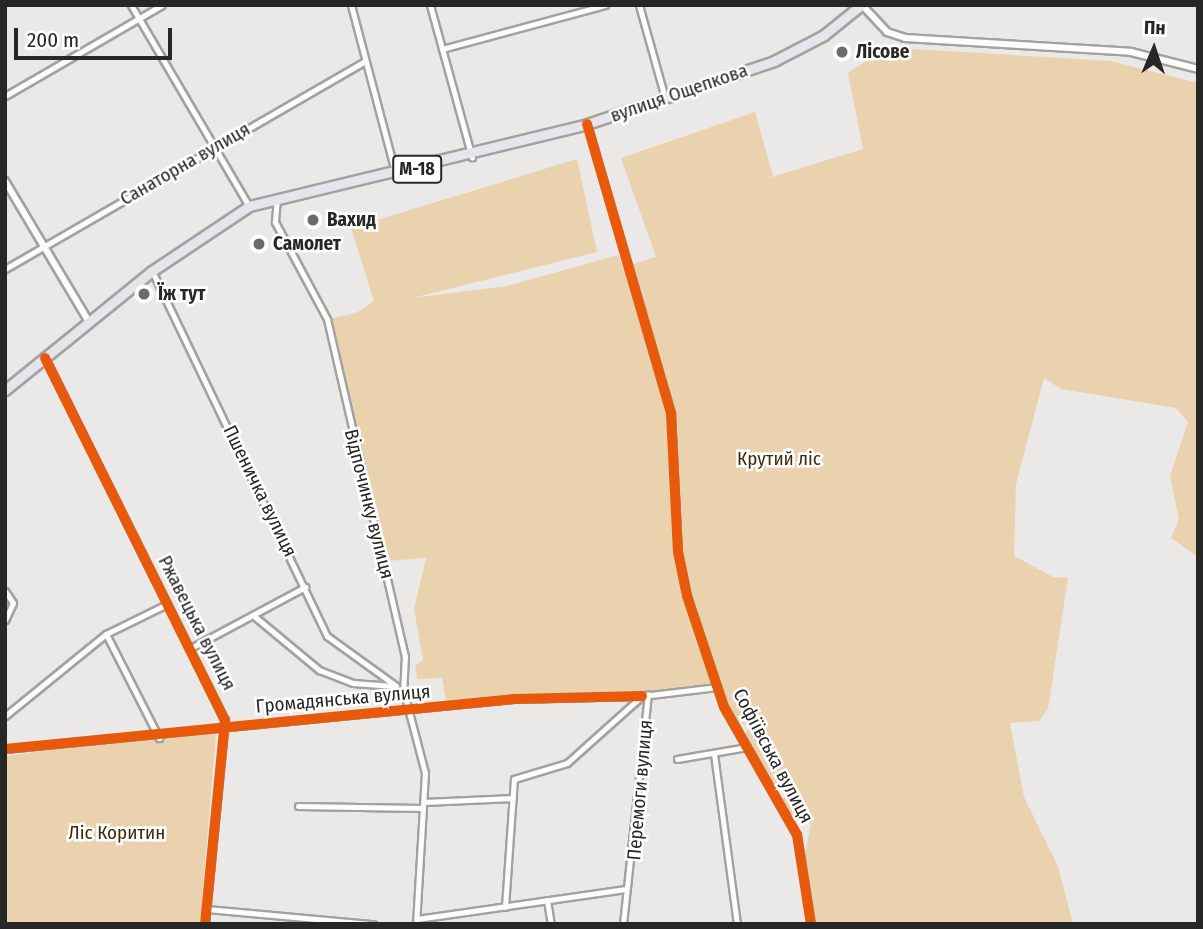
<!DOCTYPE html>
<meta charset="utf-8">
<style>
body{margin:0}
#map{position:relative;width:1203px;height:929px;overflow:hidden;background:#eae9e7;font-family:"Fira Sans Condensed",sans-serif}
div>[style]{position:absolute}
.green>*{inset:0;background:#ebd2af}
.roads{filter:drop-shadow(2px 0 #a2a2a0) drop-shadow(-2px 0 #a2a2a0) drop-shadow(0 2px #a2a2a0) drop-shadow(0 -2px #a2a2a0)}
.minor>*{height:5px;margin:-2.5px;padding:0 2.5px;transform-origin:2.5px;border-radius:2.5px;background:#fcfcfb}
.tertiary>*{height:6px;margin:-3px;padding:0 3px;transform-origin:3px;border-radius:3px;background:#fcfcfb}
.trunk>*{height:9px;margin:-4.5px;padding:0 4.5px;transform-origin:4.5px;border-radius:4.5px;background:#e4e6ec}
.cycleway>*{height:10px;margin:-5px;padding:0 5px;transform-origin:5px;border-radius:5px;background:#e8590c}
.dots>*{width:19px;height:19px;translate:-50% -50%;box-sizing:border-box;border:4px solid #fff;border-radius:50%}
span{translate:-50% -50%;white-space:nowrap;text-align:center;line-height:1.15;-webkit-text-stroke:5px #fff;paint-order:stroke}
.shield-label span{padding:2px 5px;background:#fff;border:2px solid;border-radius:5px;-webkit-text-stroke-width:0}
.shield-label{font-size:18px;color:#272726;font-weight:700}
.poi-label{font-size:19px;color:#272726;font-weight:700}
.left{translate:0 -50%;text-align:left}
.street-label{font-size:19px;color:#272726}
.park-label{font-size:19px;color:#3e2a09}
.frame{position:absolute;inset:0;border:7px solid #272726;pointer-events:none}
.north{position:absolute;left:1119px;top:14px;width:70px;height:70px;-webkit-text-stroke:5px #fff;paint-order:stroke;rotate:2deg;font-size:19px;font-weight:700;line-height:28px;text-align:center;color:#272726}
.north::after{content:'';display:block;margin:auto;width:24px;height:32px;background:#272726;clip-path:polygon(50% 0,100% 100%,50% 72%,0 100%)}
.scale{position:absolute;left:14px;top:28px;width:158px;height:32px;box-sizing:border-box;border:4px solid #272726;border-top:0;padding-left:9px;font-size:21px;line-height:24px;white-space:nowrap;color:#272726;-webkit-text-stroke:5px #fff;paint-order:stroke}
</style>
<div id="map">
<div class="green">
<div style="clip-path:polygon(897px 48px,1111px 61px,1198px 83px,1198px 557px,1171px 538px,1179px 519px,1170px 476px,1188px 422px,1176px 408px,1061px 389px,1044px 378px,1016px 484px,1014px 556px,1053px 577px,1068px 578px,1048px 709px,1039px 721px,1010px 723px,1024px 797px,1058px 866px,1073px 924px,816px 924px,804px 860px,811px 823px,790px 818px,778px 800px,793px 794px,792px 779px,790px 774px,788px 786px,774px 790px,741px 740px,750px 727px,732px 717px,718px 688px,447px 706px,442px 678px,417px 679px,415px 666px,423px 660px,414px 609px,426px 558px,387px 561px,328px 319px,356px 313px,374px 301px,351px 228px,577px 159px,597px 252px,412px 298px,507px 286px,618px 255px,623px 267px,656px 257px,621px 158px,755px 112px,773px 176px,762px 180px,863px 149px,848px 73px,881px 51px)"></div>
<div style="clip-path:polygon(210px 729px,216px 734px,200px 924px,5px 924px,5px 756px)"></div>
</div>
<div class="roads">
<div class="minor">
<div style="left:131px;top:5px;width:233px;rotate:59.6deg"></div>
<div style="left:351px;top:5px;width:172px;rotate:75.2deg"></div>
<div style="left:430px;top:5px;width:158px;rotate:74.6deg"></div>
<div style="left:639px;top:5px;width:97px;rotate:74.4deg"></div>
<div style="left:442px;top:49px;width:169px;rotate:-15.1deg"></div>
<div style="left:5px;top:96px;width:181px;rotate:-30.1deg"></div>
<div style="left:587px;top:124px;width:302px;rotate:73.8deg"></div>
<div style="left:671px;top:414px;width:138px;rotate:87.1deg"></div>
<div style="left:678px;top:552px;width:45px;rotate:78.4deg"></div>
<div style="left:687px;top:596px;width:117px;rotate:71.6deg"></div>
<div style="left:724px;top:707px;width:147px;rotate:60.3deg"></div>
<div style="left:797px;top:835px;width:90px;rotate:81.1deg"></div>
<div style="left:277px;top:198px;width:24px;rotate:95deg"></div>
<div style="left:275px;top:222px;width:110px;rotate:61.8deg"></div>
<div style="left:327px;top:319px;width:346px;rotate:77deg"></div>
<div style="left:405px;top:656px;width:33px;rotate:93deg"></div>
<div style="left:5px;top:269px;width:416px;rotate:-30deg"></div>
<div style="left:152px;top:271px;width:405px;rotate:64.4deg"></div>
<div style="left:327px;top:636px;width:85px;rotate:35.9deg"></div>
<div style="left:45px;top:358px;width:404px;rotate:63.6deg"></div>
<div style="left:225px;top:720px;width:205px;rotate:95.6deg"></div>
<div style="left:5px;top:591px;width:14px;rotate:56deg"></div>
<div style="left:13px;top:603px;width:19px;rotate:115deg"></div>
<div style="left:254px;top:616px;width:85px;rotate:39.7deg"></div>
<div style="left:319px;top:670px;width:36px;rotate:21deg"></div>
<div style="left:353px;top:683px;width:41px;rotate:4.2deg"></div>
<div style="left:106px;top:634px;width:117px;rotate:63deg"></div>
<div style="left:189px;top:649px;width:132px;rotate:-28.1deg"></div>
<div style="left:403px;top:689px;width:87px;rotate:75.3deg"></div>
<div style="left:425px;top:773px;width:151px;rotate:93.4deg"></div>
<div style="left:5px;top:716px;width:130px;rotate:-39.1deg"></div>
<div style="left:106px;top:634px;width:68px;rotate:-26.2deg"></div>
<div style="left:5px;top:749px;width:511px;rotate:-5.61deg"></div>
<div style="left:514px;top:699px;width:128px;rotate:-1.3deg"></div>
<div style="left:714px;top:754px;width:172px;rotate:82.3deg"></div>
<div style="left:677px;top:759px;width:71px;rotate:-9.7deg"></div>
<div style="left:424px;top:802px;width:89px;rotate:-2.6deg"></div>
<div style="left:298px;top:806px;width:124px;rotate:0.9deg"></div>
<div style="left:547px;top:900px;width:24px;rotate:81deg"></div>
<div style="left:505px;top:907px;width:128px;rotate:-86deg"></div>
<div style="left:514px;top:779px;width:55px;rotate:-16.8deg"></div>
<div style="left:567px;top:763px;width:101px;rotate:-41.8deg"></div>
<div style="left:642px;top:696px;width:76px;rotate:-6.8deg"></div>
<div style="left:207px;top:909px;width:167px;rotate:5.2deg"></div>
<div style="left:417px;top:919px;width:209px;rotate:-8.2deg"></div>
<div style="left:623px;top:924px;width:231px;rotate:-83.8deg"></div>
</div>
<div class="tertiary">
<div style="left:862px;top:5px;width:37px;rotate:47deg"></div>
<div style="left:887px;top:32px;width:19px;rotate:18deg"></div>
<div style="left:905px;top:38px;width:226px;rotate:3.5deg"></div>
<div style="left:1131px;top:52px;width:69px;rotate:14.2deg"></div>
<div style="left:5px;top:181px;width:164px;rotate:59.2deg"></div>
</div>
<div class="trunk">
<div style="left:5px;top:390px;width:189px;rotate:-39deg"></div>
<div style="left:152px;top:271px;width:117px;rotate:-33.8deg"></div>
<div style="left:249px;top:206px;width:348px;rotate:-13.6deg"></div>
<div style="left:587px;top:124px;width:197px;rotate:-18.6deg"></div>
<div style="left:774px;top:61px;width:56px;rotate:-27.5deg"></div>
<div style="left:824px;top:35px;width:48px;rotate:-39deg"></div>
</div>
</div>
<div class="cycleway">
<div style="left:587px;top:124px;width:302px;rotate:73.8deg"></div>
<div style="left:671px;top:414px;width:138px;rotate:87.1deg"></div>
<div style="left:678px;top:552px;width:45px;rotate:78.4deg"></div>
<div style="left:687px;top:596px;width:117px;rotate:71.6deg"></div>
<div style="left:724px;top:707px;width:147px;rotate:60.3deg"></div>
<div style="left:797px;top:835px;width:90px;rotate:81.1deg"></div>
<div style="left:45px;top:358px;width:404px;rotate:63.6deg"></div>
<div style="left:225px;top:720px;width:205px;rotate:95.6deg"></div>
<div style="left:5px;top:749px;width:511px;rotate:-5.61deg"></div>
<div style="left:514px;top:699px;width:128px;rotate:-1.3deg"></div>
</div>
<div class="dots">
<div style="left:842px;top:52px;background:#6b6b6a"></div>
<div style="left:313px;top:220px;background:#6b6b6a"></div>
<div style="left:259px;top:244px;background:#6b6b6a"></div>
<div style="left:144px;top:294px;background:#6b6b6a"></div>
</div>
<div class="shield-label">
<span style="left:417px;top:169px">М-18</span>
</div>
<div class="poi-label">
<span class="left" style="left:856px;top:52px">Лісове</span>
<span class="left" style="left:327px;top:220px">Вахид</span>
<span class="left" style="left:273px;top:244px">Самолет</span>
<span class="left" style="left:158px;top:294px">Їж тут</span>
</div>
<div class="street-label">
<span style="left:679px;top:93px;rotate:-19deg">вулиця Ощепкова</span>
<span style="left:185px;top:164px;rotate:-30deg">Санаторна вулиця</span>
<span style="left:260px;top:491px;rotate:64deg">Пшеничка вулиця</span>
<span style="left:369px;top:504px;rotate:76deg">Відпочинку вулиця</span>
<span style="left:197px;top:623px;rotate:63deg">Ржавецька вулиця</span>
<span style="left:343px;top:699px;rotate:-5deg">Громадянська вулиця</span>
<span style="left:773px;top:756px;rotate:62deg">Софіївська вулиця</span>
<span style="left:640px;top:790px;rotate:-85deg">Перемоги вулиця</span>
</div>
<div class="park-label">
<span style="left:779px;top:459px">Крутий ліс</span>
<span style="left:117px;top:833px">Ліс Коритин</span>
</div>
<div class="frame"></div>
<div class="north">Пн</div>
<div class="scale">200 m</div>
</div>
